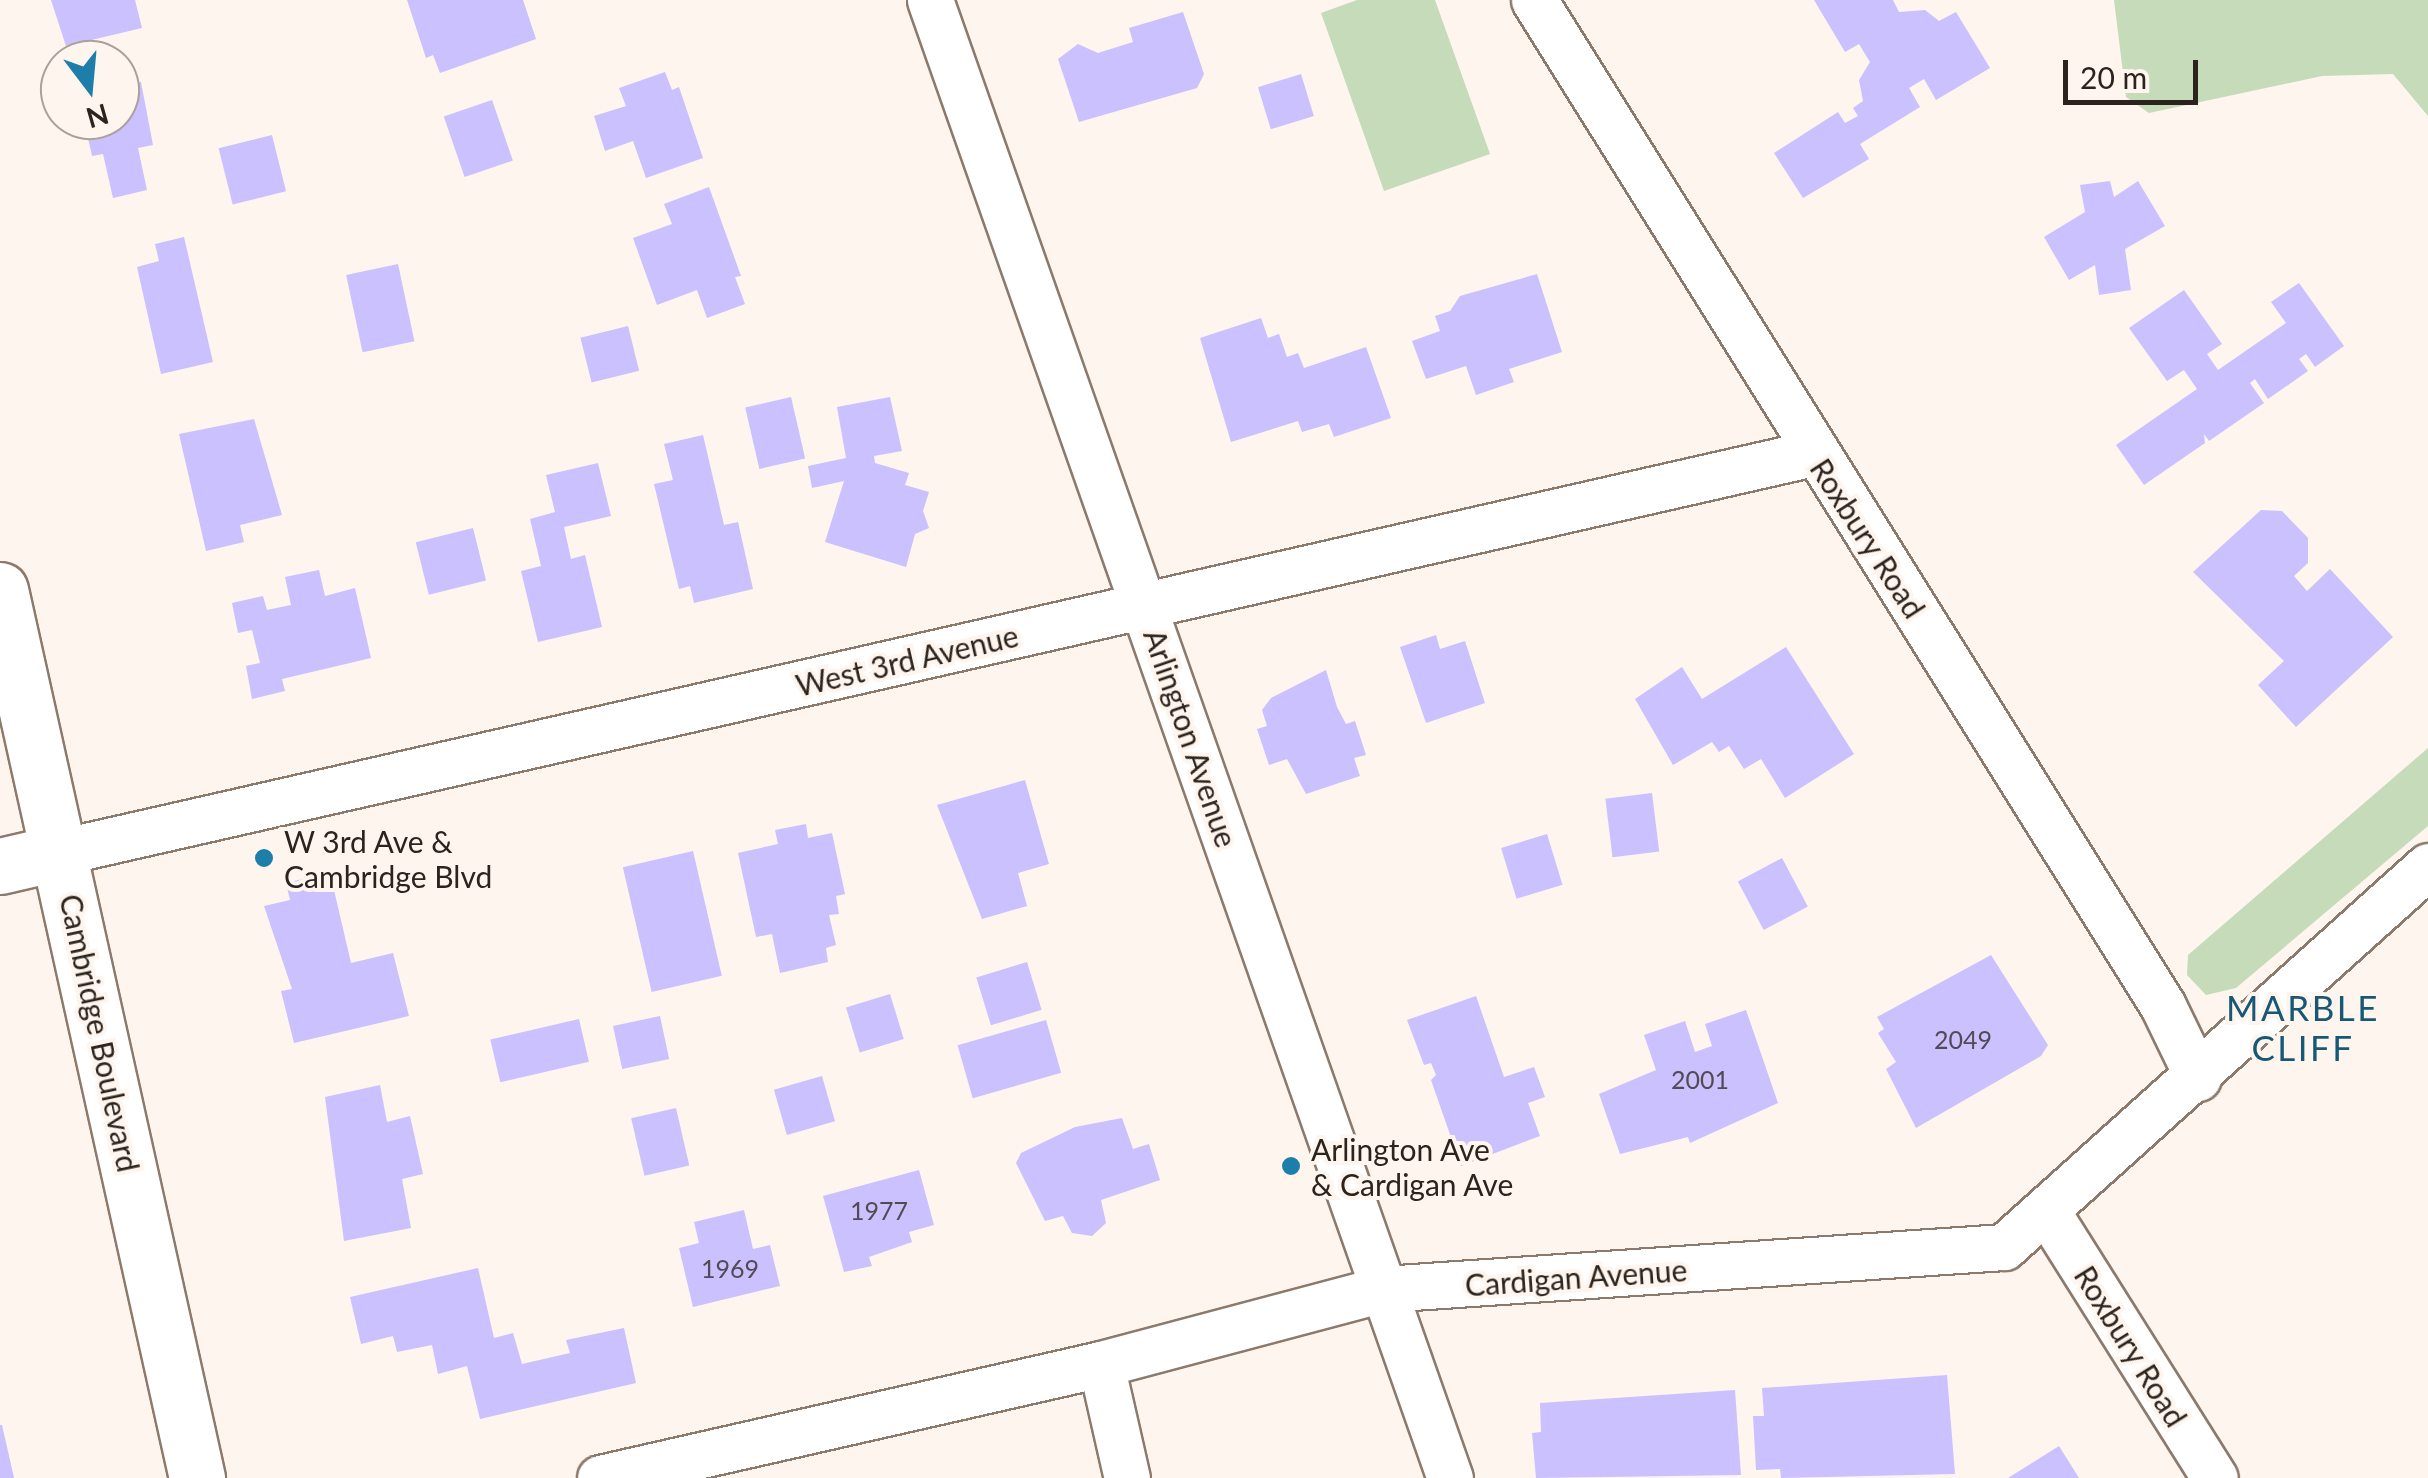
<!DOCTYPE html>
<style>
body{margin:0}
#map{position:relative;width:2428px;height:1478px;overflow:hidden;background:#fdf5ee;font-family:Lato,sans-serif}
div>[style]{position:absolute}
.green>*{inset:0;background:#c6dbb9}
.building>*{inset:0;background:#cac1fe;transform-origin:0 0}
.roads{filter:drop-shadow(2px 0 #8c7a6c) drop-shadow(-2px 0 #8c7a6c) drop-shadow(0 2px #8c7a6c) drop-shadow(0 -2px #8c7a6c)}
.minor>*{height:45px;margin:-22.5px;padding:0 22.5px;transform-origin:22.5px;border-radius:22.5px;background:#fff}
.tertiary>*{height:55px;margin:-27.5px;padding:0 27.5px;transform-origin:27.5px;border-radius:27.5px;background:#fff}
.dots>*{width:28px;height:28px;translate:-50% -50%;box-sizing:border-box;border:5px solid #fdf5ee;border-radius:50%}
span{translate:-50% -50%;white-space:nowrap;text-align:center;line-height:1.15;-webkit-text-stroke:8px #fdf5ee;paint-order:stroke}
.number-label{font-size:25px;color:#534a55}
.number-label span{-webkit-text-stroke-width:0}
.street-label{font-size:30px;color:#2b231d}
.poi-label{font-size:30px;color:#2b231d}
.left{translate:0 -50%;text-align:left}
.quarter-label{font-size:35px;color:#185877;letter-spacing:2.5px}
.north{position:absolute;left:40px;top:40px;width:100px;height:100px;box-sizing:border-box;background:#fdf5ee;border:2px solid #a9a19a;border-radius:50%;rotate:164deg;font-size:28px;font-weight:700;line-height:40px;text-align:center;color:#2b231d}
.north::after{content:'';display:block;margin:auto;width:35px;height:45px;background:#1e7eaa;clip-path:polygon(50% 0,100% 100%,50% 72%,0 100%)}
.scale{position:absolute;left:2063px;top:60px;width:135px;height:45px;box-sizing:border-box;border:5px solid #2b231d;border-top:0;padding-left:12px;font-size:30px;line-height:35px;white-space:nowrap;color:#2b231d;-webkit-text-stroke:8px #fdf5ee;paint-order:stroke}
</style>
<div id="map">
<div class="green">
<div style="clip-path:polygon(1357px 0,1435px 0,1490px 154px,1384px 191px,1321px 13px)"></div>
<div style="clip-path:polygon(2114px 0,2428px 0,2428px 116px,2393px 74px,2322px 76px,2149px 113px,2126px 97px)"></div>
<div style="clip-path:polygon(2428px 748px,2428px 826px,2236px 988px,2206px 995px,2187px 975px,2188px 955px)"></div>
</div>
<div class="building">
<div style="clip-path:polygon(51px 0,135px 0,142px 28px,66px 46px)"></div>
<div style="clip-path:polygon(407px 0,523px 0,536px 39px,440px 73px,433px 55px,426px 58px)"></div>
<div style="clip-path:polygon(1814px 0,1893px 0,1899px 12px,1925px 10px,1939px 21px,1956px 12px,1990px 68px,1936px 100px,1924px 79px,1909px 88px,1920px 107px,1860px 144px,1869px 159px,1803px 198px,1774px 153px,1838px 112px,1845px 123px,1858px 116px,1853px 108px,1863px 101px,1859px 80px,1870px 62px,1859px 44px,1845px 52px)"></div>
<div style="clip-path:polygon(1183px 12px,1204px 74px,1197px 88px,1079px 122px,1058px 59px,1078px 44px,1098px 53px,1133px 42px,1129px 28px)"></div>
<div style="clip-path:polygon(120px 69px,125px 85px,141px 82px,153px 145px,138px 148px,147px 190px,113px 198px,103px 154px,92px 156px,84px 120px,120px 120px)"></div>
<div style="clip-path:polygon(665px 72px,672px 90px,679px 87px,703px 158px,646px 178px,633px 141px,605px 151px,594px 116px,626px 106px,619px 88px)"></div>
<div style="left:1301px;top:74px;width:44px;height:45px;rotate:73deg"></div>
<div style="left:492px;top:100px;width:64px;height:51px;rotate:71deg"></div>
<div style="left:272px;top:135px;width:58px;height:55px;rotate:76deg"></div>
<div style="clip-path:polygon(2110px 181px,2114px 197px,2138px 181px,2165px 226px,2125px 249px,2131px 290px,2099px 295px,2095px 265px,2069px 280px,2044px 237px,2085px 212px,2080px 185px)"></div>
<div style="clip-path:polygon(709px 187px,741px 276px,735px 277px,745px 304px,707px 318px,697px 290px,657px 305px,633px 238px,672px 224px,664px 204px)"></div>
<div style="clip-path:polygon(184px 237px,213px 362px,161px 374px,137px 267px,159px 261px,155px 244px)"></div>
<div style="left:398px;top:264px;width:79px;height:53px;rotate:78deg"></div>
<div style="clip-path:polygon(1537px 274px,1562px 352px,1509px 369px,1514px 382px,1476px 395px,1466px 366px,1426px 379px,1412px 341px,1440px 331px,1435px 316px,1450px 311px,1460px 296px)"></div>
<div style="clip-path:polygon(2299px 283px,2344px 346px,2315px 367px,2306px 354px,2299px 359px,2308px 371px,2268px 399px,2255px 379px,2250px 383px,2264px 403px,2209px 441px,2204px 434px,2205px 443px,2144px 485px,2116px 445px,2197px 389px,2184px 370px,2167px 381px,2129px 328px,2184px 290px,2222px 344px,2207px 354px,2218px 370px,2286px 323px,2271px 302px)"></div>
<div style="clip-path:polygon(1261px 318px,1268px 338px,1279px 334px,1287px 357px,1298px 353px,1304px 368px,1366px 347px,1391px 418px,1334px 437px,1329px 424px,1302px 432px,1298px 421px,1231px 442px,1200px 338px)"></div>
<div style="left:628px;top:326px;width:46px;height:49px;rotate:76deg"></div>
<div style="left:791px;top:397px;width:63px;height:47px;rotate:77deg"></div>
<div style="clip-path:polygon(890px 397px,902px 451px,874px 456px,875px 463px,909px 473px,905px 485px,929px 492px,923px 511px,929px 528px,915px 534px,906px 567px,825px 542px,844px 481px,812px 488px,808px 466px,846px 458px,837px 407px)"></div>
<div style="clip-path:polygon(254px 419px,282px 515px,240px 525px,244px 542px,206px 551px,179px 434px)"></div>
<div style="clip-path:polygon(703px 435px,724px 525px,738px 522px,753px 589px,694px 603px,690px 586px,679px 589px,654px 484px,673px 480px,664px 444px)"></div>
<div style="clip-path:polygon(598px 463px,611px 516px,564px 527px,571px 559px,585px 555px,602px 627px,538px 642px,521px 571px,541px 566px,530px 519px,555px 512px,546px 475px)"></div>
<div style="clip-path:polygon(2261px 510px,2282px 511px,2308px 538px,2308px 563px,2294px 576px,2307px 591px,2330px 569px,2393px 637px,2296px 727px,2258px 685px,2284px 661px,2193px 572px)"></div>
<div style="left:473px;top:528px;width:54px;height:59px;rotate:76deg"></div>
<div style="clip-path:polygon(319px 570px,325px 596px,355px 588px,371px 658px,282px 679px,285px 691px,252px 699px,246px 666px,260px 663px,252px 630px,238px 633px,232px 603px,263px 596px,267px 610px,291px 605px,285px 577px)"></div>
<div style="clip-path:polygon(1436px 635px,1440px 649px,1465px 641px,1485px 703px,1426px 723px,1400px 647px)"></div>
<div style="clip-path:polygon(1786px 647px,1854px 754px,1785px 798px,1761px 759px,1744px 769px,1729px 746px,1719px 752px,1712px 742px,1673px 765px,1635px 699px,1682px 667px,1702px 699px)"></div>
<div style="clip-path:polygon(1326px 670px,1337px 707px,1346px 724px,1355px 721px,1366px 755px,1354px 758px,1360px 776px,1306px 794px,1287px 759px,1269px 765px,1257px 729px,1267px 726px,1262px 710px,1271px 698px)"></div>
<div style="clip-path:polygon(1025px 780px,1049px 864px,1018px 873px,1027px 906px,982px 919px,937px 805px)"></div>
<div style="left:1652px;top:793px;width:59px;height:47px;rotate:83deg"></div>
<div style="clip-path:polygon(806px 824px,808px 838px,832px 833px,845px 894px,836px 896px,839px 914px,829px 915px,836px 945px,826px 948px,828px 962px,780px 973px,772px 934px,756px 937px,738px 853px,778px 844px,775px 830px)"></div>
<div style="left:1547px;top:834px;width:53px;height:48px;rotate:73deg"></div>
<div style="left:693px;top:851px;width:128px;height:72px;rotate:77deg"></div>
<div style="left:1782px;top:858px;width:55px;height:50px;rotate:62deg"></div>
<div style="clip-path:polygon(319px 875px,323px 892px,334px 890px,351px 963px,393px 953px,409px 1016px,294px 1043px,281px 991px,292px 989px,264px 906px,290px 900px,286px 883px)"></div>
<div style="clip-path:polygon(1991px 955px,2048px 1045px,2041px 1056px,1916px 1128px,1886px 1069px,1896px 1062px,1878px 1033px,1884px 1029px,1877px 1017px)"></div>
<div style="left:1027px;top:962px;width:50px;height:53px;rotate:73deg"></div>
<div style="left:890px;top:994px;width:47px;height:46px;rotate:73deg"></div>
<div style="clip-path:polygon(1476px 996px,1504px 1077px,1534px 1067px,1545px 1097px,1528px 1103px,1540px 1136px,1461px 1166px,1431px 1080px,1436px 1075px,1431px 1063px,1424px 1065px,1407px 1020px)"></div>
<div style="clip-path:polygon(1746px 1010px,1778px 1103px,1690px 1143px,1688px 1137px,1620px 1154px,1599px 1094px,1656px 1070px,1644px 1035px,1685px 1021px,1695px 1052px,1712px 1046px,1705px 1024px)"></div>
<div style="left:660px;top:1016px;width:44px;height:48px;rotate:78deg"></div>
<div style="left:579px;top:1019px;width:44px;height:91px;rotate:77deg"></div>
<div style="left:1046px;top:1020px;width:55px;height:92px;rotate:74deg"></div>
<div style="left:822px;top:1076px;width:47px;height:50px;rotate:74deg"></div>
<div style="clip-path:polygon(380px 1085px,387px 1122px,410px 1116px,423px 1174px,402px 1179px,411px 1228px,344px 1241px,325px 1097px)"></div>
<div style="left:676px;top:1108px;width:59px;height:46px;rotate:77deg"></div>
<div style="clip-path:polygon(1122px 1118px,1133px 1149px,1149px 1144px,1160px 1180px,1101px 1200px,1106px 1223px,1092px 1236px,1072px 1233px,1063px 1216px,1045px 1221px,1016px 1163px,1021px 1153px,1075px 1127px)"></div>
<div style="clip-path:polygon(919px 1170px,934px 1225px,909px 1232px,912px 1242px,869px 1257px,872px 1266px,844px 1272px,823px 1196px)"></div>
<div style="clip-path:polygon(744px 1210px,753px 1249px,770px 1245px,780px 1286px,693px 1307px,679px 1248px,699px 1243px,694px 1222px)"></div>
<div style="clip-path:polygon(478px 1268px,494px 1338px,513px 1333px,522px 1364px,570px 1353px,566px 1340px,624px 1328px,636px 1383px,480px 1419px,467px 1366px,438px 1374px,432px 1345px,397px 1352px,393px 1336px,361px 1344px,350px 1297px)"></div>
<div style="clip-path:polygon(1947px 1375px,1955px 1474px,1781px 1478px,1780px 1469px,1756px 1470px,1753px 1416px,1764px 1416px,1762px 1388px)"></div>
<div style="clip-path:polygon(1735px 1390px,1741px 1475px,1536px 1478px,1532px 1433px,1541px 1432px,1540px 1403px)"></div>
<div style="clip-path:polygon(0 1425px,2px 1425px,14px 1478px,0 1478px)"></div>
<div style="clip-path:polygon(2059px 1446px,2079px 1478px,2008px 1478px)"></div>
</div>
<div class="roads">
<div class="minor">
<div style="left:930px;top:0;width:1567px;rotate:70.62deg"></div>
<div style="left:1534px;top:0;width:1186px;rotate:57.98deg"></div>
<div style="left:2163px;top:1006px;width:80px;rotate:64.1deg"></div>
<div style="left:60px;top:852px;width:1799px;rotate:-12.82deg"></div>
<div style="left:2048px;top:1213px;width:313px;rotate:57.8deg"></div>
<div style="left:1101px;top:1364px;width:117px;rotate:77.2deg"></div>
<div style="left:600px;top:1478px;width:514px;rotate:-12.82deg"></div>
<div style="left:1101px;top:1364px;width:292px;rotate:-14.9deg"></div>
<div style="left:1383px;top:1289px;width:622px;rotate:-3.87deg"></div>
<div style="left:2004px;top:1247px;width:570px;rotate:-41.94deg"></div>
</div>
<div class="tertiary">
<div style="left:0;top:590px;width:910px;rotate:77.49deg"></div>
<div style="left:0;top:866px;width:62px;rotate:-13.1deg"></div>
</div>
</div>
<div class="dots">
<div style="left:264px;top:858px;background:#1e7eaa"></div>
<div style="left:1291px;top:1166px;background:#1e7eaa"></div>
</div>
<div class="number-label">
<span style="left:1963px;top:1039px">2049</span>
<span style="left:1700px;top:1079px">2001</span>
<span style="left:879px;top:1210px">1977</span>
<span style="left:730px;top:1268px">1969</span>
</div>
<div class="street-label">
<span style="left:1868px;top:538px;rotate:57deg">Roxbury Road</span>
<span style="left:907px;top:660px;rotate:-13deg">West 3rd Avenue</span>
<span style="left:1191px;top:738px;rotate:71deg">Arlington Avenue</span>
<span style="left:100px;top:1033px;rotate:78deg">Cambridge Boulevard</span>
<span style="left:1576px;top:1277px;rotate:-4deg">Cardigan Avenue</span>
<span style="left:2131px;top:1346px;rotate:58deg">Roxbury Road</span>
</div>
<div class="poi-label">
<span class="left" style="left:284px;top:858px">W 3rd Ave &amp;<br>Cambridge Blvd</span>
<span class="left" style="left:1311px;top:1166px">Arlington Ave<br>&amp; Cardigan Ave</span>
</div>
<div class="quarter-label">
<span style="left:2303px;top:1027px">MARBLE<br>CLIFF</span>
</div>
<div class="north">N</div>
<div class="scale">20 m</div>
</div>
